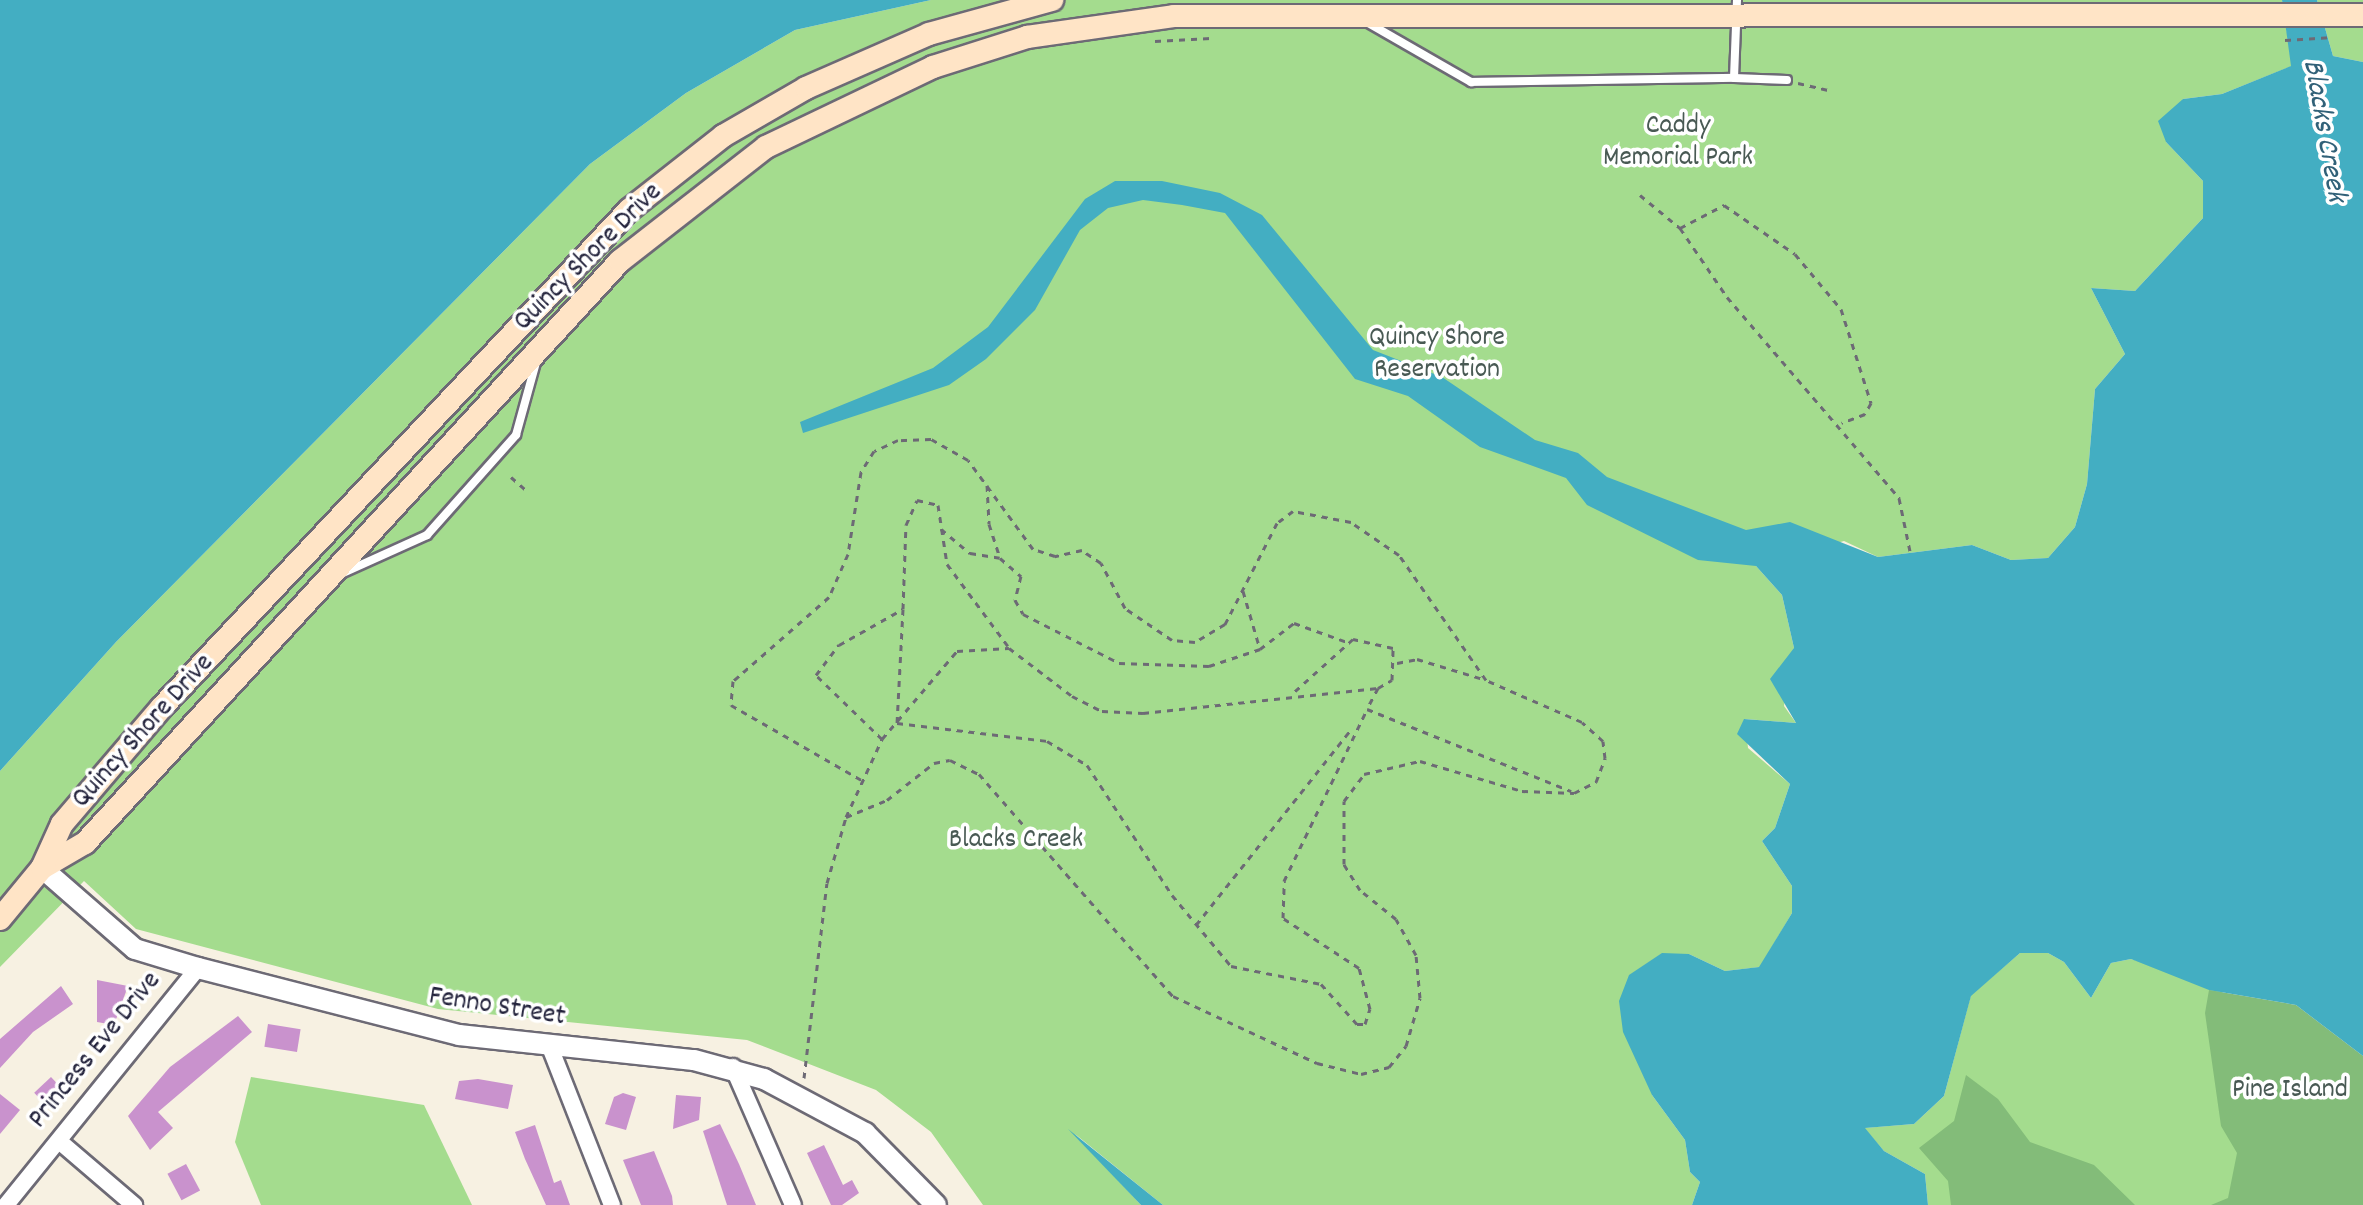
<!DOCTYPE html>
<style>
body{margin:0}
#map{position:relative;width:2363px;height:1205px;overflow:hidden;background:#f7f1e2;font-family:Dekko,sans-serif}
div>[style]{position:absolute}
.green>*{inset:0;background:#a4dc8e}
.forest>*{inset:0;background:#83bc79}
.water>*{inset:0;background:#43aec2}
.building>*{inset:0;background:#c992cd;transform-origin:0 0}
.path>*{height:3px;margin-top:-1.5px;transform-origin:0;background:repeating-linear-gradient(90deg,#6d6a75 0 6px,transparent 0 12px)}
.roads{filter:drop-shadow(2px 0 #6d6a75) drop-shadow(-2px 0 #6d6a75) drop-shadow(0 2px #6d6a75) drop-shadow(0 -2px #6d6a75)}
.service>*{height:8px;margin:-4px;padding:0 4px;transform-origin:4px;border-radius:4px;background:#fff}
.minor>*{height:16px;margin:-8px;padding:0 8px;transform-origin:8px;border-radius:8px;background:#fff}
.tertiary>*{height:20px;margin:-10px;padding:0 10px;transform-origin:10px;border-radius:10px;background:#fff}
.secondary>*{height:22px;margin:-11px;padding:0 11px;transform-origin:11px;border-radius:11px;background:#ffe4c6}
span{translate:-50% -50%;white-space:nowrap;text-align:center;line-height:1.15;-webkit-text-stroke:7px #fff;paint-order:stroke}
.park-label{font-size:28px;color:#495a54}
.street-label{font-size:28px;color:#22223b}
.water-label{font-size:30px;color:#316178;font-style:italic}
</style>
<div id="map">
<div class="green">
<div style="clip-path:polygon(931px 0,2282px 0,2292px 66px,2222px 94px,2183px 99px,2166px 142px,2203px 181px,2203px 218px,2135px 291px,2091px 288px,2125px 354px,2095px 389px,2087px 484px,2075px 527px,2048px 558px,2011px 560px,1972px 545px,1878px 557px,1844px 541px,1756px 566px,1782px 595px,1794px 648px,1784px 706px,1796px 723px,1745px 719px,1748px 748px,1790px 784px,1775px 828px,1762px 841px,1792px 886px,1792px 913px,1760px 967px,1725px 971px,1689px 954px,1652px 1095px,1685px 1140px,1690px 1172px,1700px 1182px,1692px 1205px,1163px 1205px,1075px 1134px,1141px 1205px,983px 1205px,931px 1132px,876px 1090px,747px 1040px,438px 1009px,136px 929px,84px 881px,0 967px,0 771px,116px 642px,590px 164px,686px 93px,795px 30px)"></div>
<div style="clip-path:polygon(2317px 0,2363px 0,2363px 62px,2333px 56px)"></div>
<div style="clip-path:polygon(2020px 953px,2048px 953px,2064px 962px,2091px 998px,2111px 963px,2131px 959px,2177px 972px,2363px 1056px,2363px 1205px,1928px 1205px,1925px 1174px,1884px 1151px,1864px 1128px,1914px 1124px,1944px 1096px,1971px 995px)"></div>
<div style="clip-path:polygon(251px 1077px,424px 1105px,472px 1205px,261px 1205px,235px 1142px)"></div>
</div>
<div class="forest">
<div style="clip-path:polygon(2209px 990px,2296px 1005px,2363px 1056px,2363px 1205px,2211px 1205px,2228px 1198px,2237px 1153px,2221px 1126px,2205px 1013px)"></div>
<div style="clip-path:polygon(1966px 1075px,1998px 1099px,2030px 1142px,2094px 1165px,2135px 1205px,1951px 1205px,1948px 1181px,1919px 1148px,1954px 1121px)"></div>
</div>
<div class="water">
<div style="clip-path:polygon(0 0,931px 0,795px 30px,686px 93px,590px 164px,116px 642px,0 771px)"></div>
<div style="clip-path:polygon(2282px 0,2317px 0,2333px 56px,2363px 62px,2363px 1056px,2296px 1005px,2209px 990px,2131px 959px,2111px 963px,2091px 998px,2064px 962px,2048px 953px,2020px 953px,1971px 996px,1944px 1096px,1914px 1124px,1865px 1128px,1884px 1151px,1925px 1174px,1928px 1205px,1692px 1205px,1700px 1182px,1690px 1172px,1685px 1140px,1652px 1095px,1623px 1032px,1619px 1001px,1629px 975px,1662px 953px,1689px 954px,1725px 971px,1759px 967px,1792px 913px,1792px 886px,1762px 841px,1775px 828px,1790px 784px,1737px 734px,1744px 719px,1796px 723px,1770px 679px,1794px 648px,1782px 595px,1756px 566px,1698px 560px,1587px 505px,1566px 478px,1480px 447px,1408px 396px,1355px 379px,1225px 213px,1182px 205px,1143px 200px,1108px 208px,1080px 230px,1035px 310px,986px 359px,949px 385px,803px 433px,800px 422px,933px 368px,988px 327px,1085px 199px,1115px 181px,1162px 181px,1220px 193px,1262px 215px,1373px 350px,1442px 377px,1535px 440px,1578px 453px,1607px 477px,1746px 530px,1790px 522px,1878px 557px,1972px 545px,2011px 560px,2048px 558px,2075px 527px,2087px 484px,2095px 389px,2125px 354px,2091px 288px,2135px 291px,2203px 218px,2203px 181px,2166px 142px,2158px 121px,2183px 99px,2222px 94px,2291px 66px)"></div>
<div style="clip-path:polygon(1068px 1129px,1163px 1205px,1141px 1205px)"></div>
</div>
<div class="building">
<div style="clip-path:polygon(97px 980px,128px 986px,114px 1025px,97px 1022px)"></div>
<div style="clip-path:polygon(61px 986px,73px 1004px,33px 1032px,0 1068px,0 1039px)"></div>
<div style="clip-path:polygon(238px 1016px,252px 1032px,158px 1112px,173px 1128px,150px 1150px,128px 1116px,170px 1067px)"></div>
<div style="left:268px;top:1024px;width:33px;height:23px;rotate:9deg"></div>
<div style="left:51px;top:1077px;width:22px;height:23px;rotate:47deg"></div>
<div style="clip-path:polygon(478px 1079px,513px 1085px,508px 1109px,455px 1099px,459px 1081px)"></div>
<div style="clip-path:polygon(623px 1093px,636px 1097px,626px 1130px,605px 1124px,614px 1097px)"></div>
<div style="clip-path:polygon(0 1094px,20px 1110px,0 1134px)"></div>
<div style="clip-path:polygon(676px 1095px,701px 1097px,699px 1120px,673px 1129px)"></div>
<div style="clip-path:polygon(720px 1124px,739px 1164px,756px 1205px,727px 1205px,703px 1131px)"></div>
<div style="clip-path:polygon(535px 1125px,554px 1183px,561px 1180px,570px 1205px,546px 1205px,525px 1159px,515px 1132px)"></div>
<div style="clip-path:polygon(824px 1145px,843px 1185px,852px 1180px,859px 1193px,842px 1205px,831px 1205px,807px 1153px)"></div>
<div style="clip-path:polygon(654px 1151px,672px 1196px,673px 1205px,641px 1205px,623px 1160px)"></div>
<div style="left:186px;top:1164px;width:30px;height:21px;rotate:62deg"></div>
</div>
<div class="path">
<div style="left:2285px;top:40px;width:48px;rotate:-3.6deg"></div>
<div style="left:1155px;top:41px;width:56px;rotate:-3.1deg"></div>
<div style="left:1798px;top:83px;width:32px;rotate:13deg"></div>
<div style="left:1640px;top:195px;width:52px;rotate:39.5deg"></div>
<div style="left:1680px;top:228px;width:83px;rotate:55.7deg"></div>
<div style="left:1727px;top:297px;width:265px;rotate:49.4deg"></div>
<div style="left:1899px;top:498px;width:54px;rotate:78.3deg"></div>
<div style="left:1680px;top:228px;width:50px;rotate:-27.6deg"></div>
<div style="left:1724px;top:205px;width:86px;rotate:34.6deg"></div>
<div style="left:1795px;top:254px;width:72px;rotate:50.1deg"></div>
<div style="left:1841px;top:309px;width:99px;rotate:72.3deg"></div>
<div style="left:1871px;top:403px;width:13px;rotate:119deg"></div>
<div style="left:1865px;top:414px;width:25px;rotate:159deg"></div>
<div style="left:511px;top:477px;width:23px;rotate:41deg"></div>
<div style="left:987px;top:485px;width:39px;rotate:87deg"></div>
<div style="left:989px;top:524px;width:36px;rotate:72deg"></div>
<div style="left:1000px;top:558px;width:28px;rotate:41deg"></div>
<div style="left:1021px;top:576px;width:25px;rotate:104deg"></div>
<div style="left:1015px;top:600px;width:16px;rotate:60deg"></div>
<div style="left:1023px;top:614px;width:108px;rotate:27deg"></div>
<div style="left:1119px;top:663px;width:90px;rotate:1.9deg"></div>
<div style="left:1209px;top:666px;width:54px;rotate:-18.4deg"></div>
<div style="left:1260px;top:649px;width:43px;rotate:-37.4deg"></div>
<div style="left:1294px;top:623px;width:56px;rotate:19.7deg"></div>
<div style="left:941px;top:529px;width:38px;rotate:40deg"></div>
<div style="left:970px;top:553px;width:30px;rotate:9deg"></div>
<div style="left:1243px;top:591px;width:60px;rotate:73.7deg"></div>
<div style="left:903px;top:609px;width:114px;rotate:93deg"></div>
<div style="left:897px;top:723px;width:151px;rotate:6.8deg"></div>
<div style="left:1047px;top:741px;width:47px;rotate:31deg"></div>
<div style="left:1087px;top:765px;width:155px;rotate:56.8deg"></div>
<div style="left:1172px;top:895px;width:92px;rotate:50.3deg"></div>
<div style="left:1231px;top:966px;width:92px;rotate:11.3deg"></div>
<div style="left:1321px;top:984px;width:54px;rotate:48deg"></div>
<div style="left:1357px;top:1024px;width:8px"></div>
<div style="left:1365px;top:1024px;width:16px;rotate:-72deg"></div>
<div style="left:1370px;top:1009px;width:42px;rotate:-105deg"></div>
<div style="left:1359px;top:968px;width:91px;rotate:-146.7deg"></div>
<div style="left:1283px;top:918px;width:37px;rotate:-88deg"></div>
<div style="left:1284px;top:881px;width:191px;rotate:-64.2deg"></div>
<div style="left:1397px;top:663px;width:20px;rotate:-11deg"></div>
<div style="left:1417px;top:659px;width:72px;rotate:16.9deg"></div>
<div style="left:1378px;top:688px;width:24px;rotate:118deg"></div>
<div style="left:1367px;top:709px;width:220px;rotate:21.9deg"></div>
<div style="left:882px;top:739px;width:92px;rotate:-135.9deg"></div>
<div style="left:816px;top:675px;width:38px;rotate:-53deg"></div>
<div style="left:839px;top:645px;width:73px;rotate:-29.4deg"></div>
<div style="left:903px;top:609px;width:84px;rotate:-88deg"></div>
<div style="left:906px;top:525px;width:27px;rotate:-66deg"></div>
<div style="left:917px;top:500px;width:22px;rotate:13deg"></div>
<div style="left:938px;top:505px;width:60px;rotate:81.3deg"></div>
<div style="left:947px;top:564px;width:102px;rotate:53.4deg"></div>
<div style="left:846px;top:817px;width:44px;rotate:-22.5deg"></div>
<div style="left:887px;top:800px;width:60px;rotate:-38.2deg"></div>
<div style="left:934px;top:763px;width:16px;rotate:-11deg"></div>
<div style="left:950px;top:760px;width:32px;rotate:26deg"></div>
<div style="left:979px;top:774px;width:295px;rotate:48.9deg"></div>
<div style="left:1173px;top:996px;width:159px;rotate:25deg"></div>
<div style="left:1317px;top:1063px;width:45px;rotate:14deg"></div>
<div style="left:1361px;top:1074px;width:29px;rotate:-14deg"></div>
<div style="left:1389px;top:1067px;width:27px;rotate:-51deg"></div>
<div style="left:1406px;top:1046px;width:50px;rotate:-73.7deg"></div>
<div style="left:1420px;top:998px;width:43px;rotate:-95.3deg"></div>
<div style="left:1416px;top:955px;width:41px;rotate:-119.1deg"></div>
<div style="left:1396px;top:919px;width:46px;rotate:-141.1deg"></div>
<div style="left:1360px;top:890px;width:31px;rotate:-122deg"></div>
<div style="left:1344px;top:864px;width:63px;rotate:-90deg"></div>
<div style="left:1344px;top:801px;width:34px;rotate:-53deg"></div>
<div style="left:1364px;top:774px;width:57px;rotate:-13.1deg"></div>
<div style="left:1420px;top:761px;width:106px;rotate:16.4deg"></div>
<div style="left:1522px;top:791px;width:52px;rotate:2.2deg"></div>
<div style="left:1574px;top:793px;width:25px;rotate:-27deg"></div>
<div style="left:1596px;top:782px;width:26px;rotate:-69deg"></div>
<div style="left:1605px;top:758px;width:17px;rotate:-97deg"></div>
<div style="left:1603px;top:741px;width:28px;rotate:-138deg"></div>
<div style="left:1582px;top:722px;width:105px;rotate:-156.4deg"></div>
<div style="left:1486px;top:680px;width:152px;rotate:-124.8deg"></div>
<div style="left:1399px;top:555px;width:58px;rotate:-145.5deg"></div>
<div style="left:1351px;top:522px;width:59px;rotate:-169.3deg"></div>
<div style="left:1293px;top:511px;width:20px;rotate:143deg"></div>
<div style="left:1277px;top:523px;width:114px;rotate:117.2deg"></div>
<div style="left:1225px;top:624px;width:35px;rotate:149deg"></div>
<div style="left:1195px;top:642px;width:23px;rotate:-175deg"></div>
<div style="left:1172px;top:640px;width:57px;rotate:-145.8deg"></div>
<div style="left:1125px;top:608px;width:51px;rotate:-118.1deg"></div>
<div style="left:1101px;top:563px;width:23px;rotate:-146deg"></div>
<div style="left:1082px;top:550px;width:28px;rotate:167deg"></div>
<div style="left:1055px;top:556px;width:23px;rotate:-162deg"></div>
<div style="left:1033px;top:549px;width:110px;rotate:-126.1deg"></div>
<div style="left:968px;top:460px;width:43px;rotate:-150.4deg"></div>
<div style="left:931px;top:439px;width:33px;rotate:178deg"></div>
<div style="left:898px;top:440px;width:26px;rotate:155deg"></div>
<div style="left:874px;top:451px;width:25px;rotate:122deg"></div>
<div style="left:861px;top:472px;width:83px;rotate:99deg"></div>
<div style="left:848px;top:554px;width:47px;rotate:113.8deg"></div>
<div style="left:829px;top:597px;width:128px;rotate:138.8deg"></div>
<div style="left:733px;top:681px;width:24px;rotate:95deg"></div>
<div style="left:731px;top:705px;width:152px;rotate:29.9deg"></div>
<div style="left:1196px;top:925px;width:248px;rotate:-51.6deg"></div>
<div style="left:804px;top:1078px;width:196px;rotate:-83.3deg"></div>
<div style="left:827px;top:883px;width:69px;rotate:-73.9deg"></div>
<div style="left:846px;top:817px;width:86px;rotate:-65.2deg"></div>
<div style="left:882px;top:739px;width:116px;rotate:-49.6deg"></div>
<div style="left:957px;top:651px;width:52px;rotate:-3.3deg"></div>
<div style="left:1009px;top:648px;width:79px;rotate:37.3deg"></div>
<div style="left:1072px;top:696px;width:34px;rotate:27deg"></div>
<div style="left:1102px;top:711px;width:41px;rotate:2.8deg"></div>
<div style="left:1143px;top:713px;width:236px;rotate:-6.1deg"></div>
<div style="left:1378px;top:688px;width:16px;rotate:-30deg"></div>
<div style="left:1392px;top:680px;width:32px;rotate:-88deg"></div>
<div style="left:1393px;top:648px;width:41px;rotate:-167.3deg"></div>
<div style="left:1353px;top:639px;width:82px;rotate:138deg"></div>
</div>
<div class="roads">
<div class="service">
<div style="left:1363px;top:20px;width:125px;rotate:29.9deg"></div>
<div style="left:1471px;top:82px;width:263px;rotate:-0.9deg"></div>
<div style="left:1734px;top:78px;width:78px;rotate:-87.8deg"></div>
<div style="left:1734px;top:78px;width:53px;rotate:2.2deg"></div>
<div style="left:343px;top:573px;width:92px;rotate:-24.3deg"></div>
<div style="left:427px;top:535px;width:134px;rotate:-48.3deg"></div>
<div style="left:516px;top:435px;width:79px;rotate:-74.6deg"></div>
</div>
<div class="minor">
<div style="left:550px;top:1047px;width:170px;rotate:68.6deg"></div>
<div style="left:733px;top:1067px;width:150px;rotate:66.5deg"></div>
<div style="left:59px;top:1141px;width:99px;rotate:40.5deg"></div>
<div style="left:6px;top:1205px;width:305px;rotate:-51deg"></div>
</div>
<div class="tertiary">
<div style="left:42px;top:868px;width:123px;rotate:41.1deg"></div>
<div style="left:135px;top:949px;width:66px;rotate:16.8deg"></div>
<div style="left:198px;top:968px;width:269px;rotate:14.4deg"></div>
<div style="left:459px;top:1035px;width:236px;rotate:6.1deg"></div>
<div style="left:694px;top:1060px;width:73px;rotate:15.2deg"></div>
<div style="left:764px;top:1079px;width:115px;rotate:28.1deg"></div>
<div style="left:865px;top:1133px;width:101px;rotate:45.4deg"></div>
</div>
<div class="secondary">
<div style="left:42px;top:868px;width:50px;rotate:-30.2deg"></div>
<div style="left:85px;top:843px;width:791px;rotate:-47.41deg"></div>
<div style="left:620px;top:261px;width:185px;rotate:-38deg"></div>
<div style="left:766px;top:147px;width:185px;rotate:-25.6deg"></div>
<div style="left:933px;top:67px;width:99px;rotate:-17.7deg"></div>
<div style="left:1027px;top:37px;width:148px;rotate:-8.1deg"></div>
<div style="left:1174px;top:16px;width:1189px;rotate:-0.05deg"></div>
<div style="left:0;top:919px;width:66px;rotate:-50.5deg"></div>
<div style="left:42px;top:868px;width:48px;rotate:-65.6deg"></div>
<div style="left:62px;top:824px;width:154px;rotate:-49.5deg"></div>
<div style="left:162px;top:707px;width:682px;rotate:-46.78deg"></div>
<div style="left:629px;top:210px;width:120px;rotate:-38.2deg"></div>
<div style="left:723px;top:136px;width:96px;rotate:-30deg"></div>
<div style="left:806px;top:88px;width:134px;rotate:-23.7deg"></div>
<div style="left:929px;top:34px;width:128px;rotate:-15.5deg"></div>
</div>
</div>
<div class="park-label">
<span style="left:1678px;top:143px">Caddy<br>Memorial Park</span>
<span style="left:1437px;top:355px">Quincy Shore<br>Reservation</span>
<span style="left:1016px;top:841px">Blacks Creek</span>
<span style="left:2290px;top:1091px">Pine Island</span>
</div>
<div class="street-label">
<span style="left:589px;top:258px;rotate:-45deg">Quincy Shore Drive</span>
<span style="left:144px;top:732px;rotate:-48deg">Quincy Shore Drive</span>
<span style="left:497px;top:1008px;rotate:9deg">Fenno Street</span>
<span style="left:96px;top:1051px;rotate:-51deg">Princess Eve Drive</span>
</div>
<div class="water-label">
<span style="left:2322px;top:131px;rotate:80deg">Blacks Creek</span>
</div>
</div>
